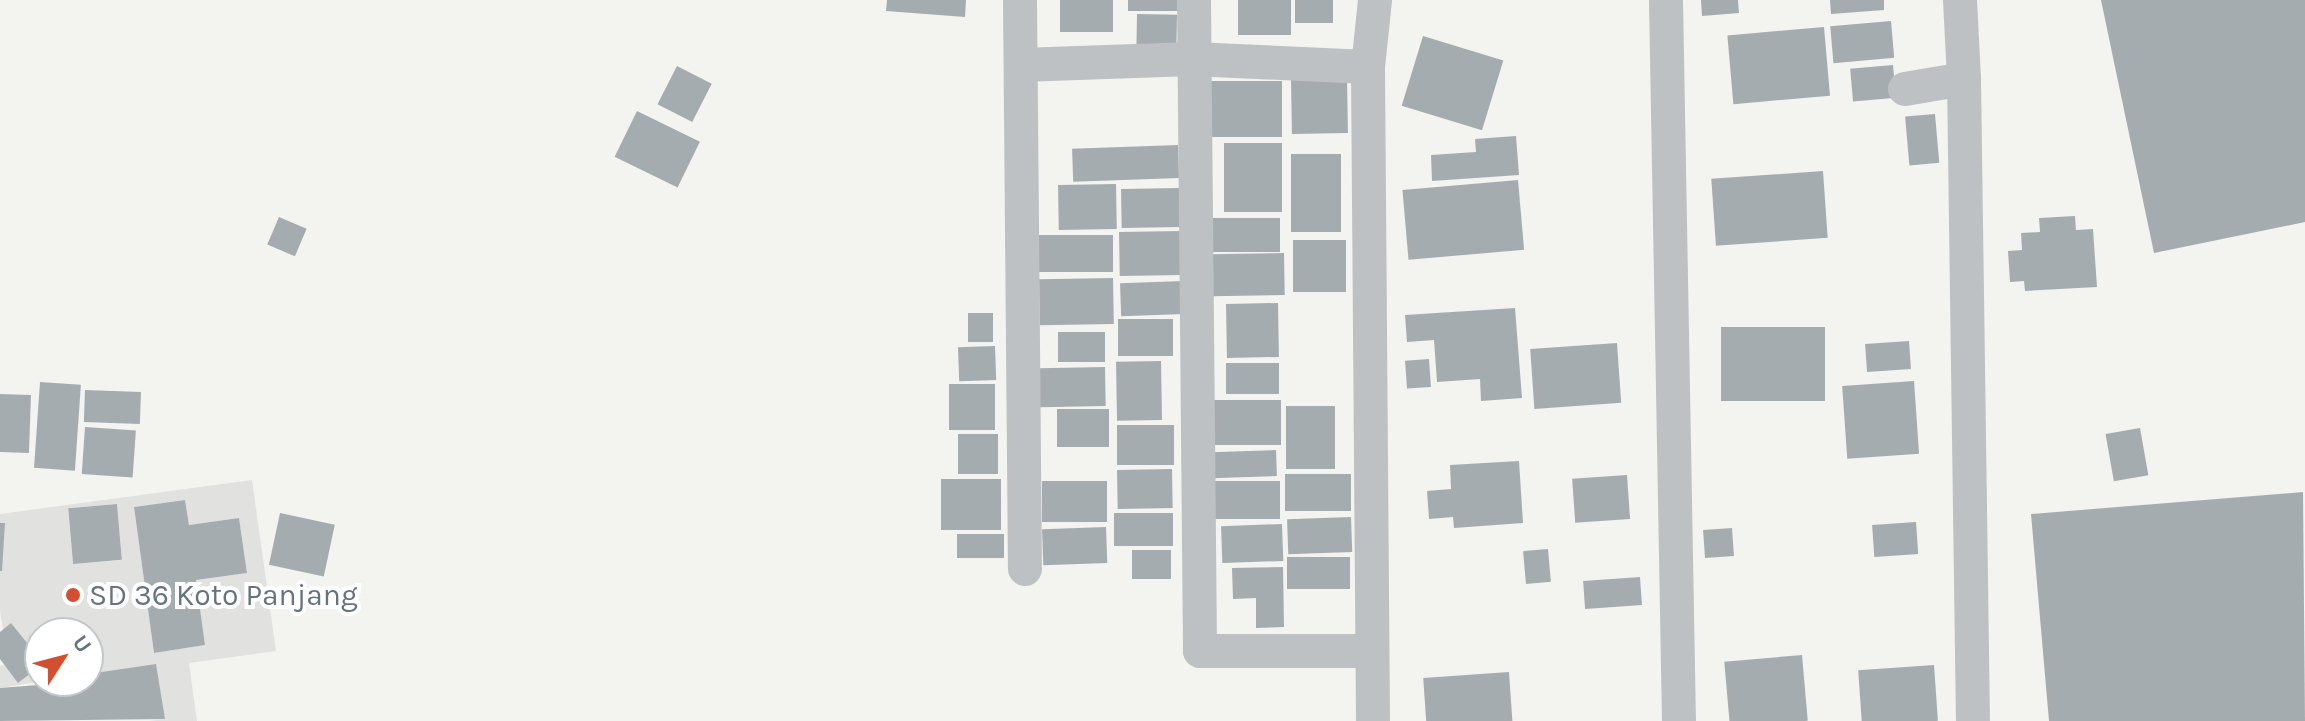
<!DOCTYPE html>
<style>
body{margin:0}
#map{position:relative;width:2305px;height:721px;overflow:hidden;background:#f3f3f0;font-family:Karla,sans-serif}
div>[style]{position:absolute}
.built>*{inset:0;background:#e1e2e0}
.building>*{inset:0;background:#a5acb0;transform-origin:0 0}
.street>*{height:34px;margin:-17px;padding:0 17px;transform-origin:17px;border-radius:17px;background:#bdc1c4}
.dots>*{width:22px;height:22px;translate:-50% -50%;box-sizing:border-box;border:4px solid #fff;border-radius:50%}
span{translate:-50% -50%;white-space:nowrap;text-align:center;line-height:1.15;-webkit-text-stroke:8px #fff;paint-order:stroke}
.poi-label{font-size:30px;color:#65747e}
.left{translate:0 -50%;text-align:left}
.north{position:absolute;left:24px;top:617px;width:80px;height:80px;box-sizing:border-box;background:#fff;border:2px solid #c1c7cb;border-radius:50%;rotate:54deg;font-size:22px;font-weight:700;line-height:32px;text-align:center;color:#65747e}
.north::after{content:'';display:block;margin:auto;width:28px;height:36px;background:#d34f30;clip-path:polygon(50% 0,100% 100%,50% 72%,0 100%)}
</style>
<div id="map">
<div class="built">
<div style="clip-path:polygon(evenodd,252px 480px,276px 651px,189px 663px,197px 721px,149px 721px,164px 719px,88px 674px,88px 633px,40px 633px,44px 681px,0 688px,0 666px,8px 664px,0 610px,0 514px,252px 480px,185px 500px,189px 525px,239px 518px,247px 573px,196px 580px,205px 645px,154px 653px,134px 507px,185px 500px,252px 480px,117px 504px,122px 560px,73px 564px,68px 508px,117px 504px)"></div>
</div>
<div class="building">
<div style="clip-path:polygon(887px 0,966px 0,965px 17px,886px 11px)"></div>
<div style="left:1060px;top:0;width:53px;height:32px"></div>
<div style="left:1128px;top:0;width:52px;height:11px"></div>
<div style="left:1238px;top:0;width:53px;height:35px"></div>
<div style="left:1295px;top:0;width:38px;height:23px"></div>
<div style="clip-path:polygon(1701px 0,1738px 0,1739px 13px,1702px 16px)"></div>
<div style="clip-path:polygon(1830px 0,1884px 0,1884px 10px,1831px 14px)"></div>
<div style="clip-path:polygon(2101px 0,2305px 0,2305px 222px,2154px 253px)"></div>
<div style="left:1137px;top:14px;width:40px;height:33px;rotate:1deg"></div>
<div style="left:1891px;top:21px;width:37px;height:61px;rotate:85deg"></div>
<div style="left:1824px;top:27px;width:69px;height:97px;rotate:85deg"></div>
<div style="left:1423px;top:36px;width:84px;height:73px;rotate:17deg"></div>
<div style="left:1893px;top:65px;width:33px;height:43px;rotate:85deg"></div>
<div style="left:677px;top:66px;width:39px;height:43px;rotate:27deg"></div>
<div style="left:1347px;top:79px;width:54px;height:56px;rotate:89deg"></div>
<div style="left:1207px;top:81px;width:75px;height:56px"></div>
<div style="left:637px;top:111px;width:70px;height:51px;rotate:26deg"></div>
<div style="left:1935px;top:114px;width:49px;height:30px;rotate:85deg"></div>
<div style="clip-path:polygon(1516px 136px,1519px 175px,1432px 181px,1431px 155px,1476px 152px,1475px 139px)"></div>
<div style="left:1282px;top:143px;width:69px;height:58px;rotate:90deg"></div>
<div style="left:1178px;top:145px;width:33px;height:106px;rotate:88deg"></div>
<div style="left:1291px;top:154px;width:50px;height:78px"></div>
<div style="left:1823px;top:171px;width:67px;height:112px;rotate:86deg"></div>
<div style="left:1518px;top:180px;width:70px;height:116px;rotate:85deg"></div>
<div style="left:1116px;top:184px;width:45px;height:58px;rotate:89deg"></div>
<div style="left:1179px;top:188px;width:39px;height:58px;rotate:89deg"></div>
<div style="clip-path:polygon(2075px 216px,2076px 230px,2093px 229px,2097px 287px,2025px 291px,2024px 281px,2010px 282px,2008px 251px,2022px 250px,2021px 233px,2040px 232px,2039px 218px)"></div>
<div style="left:279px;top:217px;width:30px;height:30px;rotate:23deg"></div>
<div style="left:1210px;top:218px;width:70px;height:34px"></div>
<div style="left:1181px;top:231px;width:44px;height:62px;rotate:89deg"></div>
<div style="left:1113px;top:235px;width:37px;height:74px;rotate:90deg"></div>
<div style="left:1293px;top:240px;width:53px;height:52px"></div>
<div style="left:1284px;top:253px;width:42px;height:73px;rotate:89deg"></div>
<div style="left:1113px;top:278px;width:46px;height:74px;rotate:89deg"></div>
<div style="left:1183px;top:281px;width:33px;height:63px;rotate:88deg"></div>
<div style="left:1278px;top:303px;width:54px;height:52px;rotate:89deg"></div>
<div style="clip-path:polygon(1515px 308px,1522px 398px,1481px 401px,1480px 379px,1437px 382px,1434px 340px,1407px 342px,1405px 315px)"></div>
<div style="left:993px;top:313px;width:29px;height:25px;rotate:90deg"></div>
<div style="left:1173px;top:319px;width:37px;height:55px;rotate:90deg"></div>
<div style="left:1721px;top:327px;width:104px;height:74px"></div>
<div style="left:1058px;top:332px;width:47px;height:30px"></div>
<div style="left:1909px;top:341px;width:28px;height:44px;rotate:86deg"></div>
<div style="left:1617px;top:343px;width:60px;height:87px;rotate:86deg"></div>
<div style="left:995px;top:346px;width:34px;height:37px;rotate:88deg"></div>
<div style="left:1429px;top:359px;width:28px;height:24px;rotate:86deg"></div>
<div style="left:1161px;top:361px;width:59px;height:45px;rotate:89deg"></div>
<div style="left:1226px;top:363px;width:53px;height:31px"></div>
<div style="left:1105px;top:367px;width:39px;height:66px;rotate:89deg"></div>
<div style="left:1914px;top:381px;width:73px;height:72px;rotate:86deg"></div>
<div style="left:40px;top:382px;width:41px;height:86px;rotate:4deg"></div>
<div style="left:949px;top:384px;width:46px;height:46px"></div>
<div style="left:85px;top:390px;width:56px;height:32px;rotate:2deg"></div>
<div style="left:0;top:394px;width:31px;height:58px;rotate:2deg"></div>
<div style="left:1281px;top:400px;width:45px;height:71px;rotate:90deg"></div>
<div style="left:1286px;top:406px;width:49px;height:63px"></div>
<div style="left:1057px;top:409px;width:52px;height:38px"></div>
<div style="left:1117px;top:425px;width:57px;height:40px"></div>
<div style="left:85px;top:427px;width:51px;height:47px;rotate:4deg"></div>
<div style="left:2140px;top:428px;width:48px;height:35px;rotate:80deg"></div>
<div style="left:958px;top:434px;width:40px;height:40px"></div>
<div style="left:1276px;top:450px;width:26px;height:65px;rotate:88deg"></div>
<div style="clip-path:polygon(1519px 461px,1523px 523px,1454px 528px,1453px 517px,1429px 519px,1427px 491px,1451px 489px,1450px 465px)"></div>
<div style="left:1172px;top:469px;width:39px;height:55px;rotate:89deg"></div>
<div style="left:1285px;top:474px;width:66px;height:37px"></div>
<div style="left:1627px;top:475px;width:44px;height:55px;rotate:86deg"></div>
<div style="left:941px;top:479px;width:60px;height:51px"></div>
<div style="left:1107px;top:481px;width:41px;height:65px;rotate:90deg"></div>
<div style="left:1212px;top:481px;width:68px;height:38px"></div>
<div style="clip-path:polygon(2303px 492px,2305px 721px,2049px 721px,2031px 514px)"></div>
<div style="clip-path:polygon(185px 500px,189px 525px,239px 518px,247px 573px,196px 580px,205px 645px,154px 653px,134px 507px)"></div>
<div style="left:117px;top:504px;width:56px;height:49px;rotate:85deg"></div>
<div style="left:280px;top:513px;width:56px;height:53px;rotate:12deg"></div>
<div style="left:1114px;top:513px;width:59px;height:33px"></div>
<div style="left:1351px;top:517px;width:35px;height:64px;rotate:88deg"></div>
<div style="left:1916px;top:522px;width:32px;height:44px;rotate:86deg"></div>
<div style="clip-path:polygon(0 523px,5px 523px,2px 571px,0 571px)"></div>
<div style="left:1282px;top:524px;width:37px;height:61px;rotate:88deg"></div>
<div style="left:1106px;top:527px;width:36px;height:64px;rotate:88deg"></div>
<div style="left:1732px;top:528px;width:28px;height:29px;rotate:86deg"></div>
<div style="left:957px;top:534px;width:47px;height:24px"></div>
<div style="left:1548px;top:549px;width:33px;height:25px;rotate:85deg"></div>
<div style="left:1171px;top:550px;width:29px;height:39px;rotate:90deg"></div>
<div style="left:1350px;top:557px;width:32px;height:63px;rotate:90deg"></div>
<div style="clip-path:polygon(1283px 567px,1284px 627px,1256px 628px,1256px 598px,1233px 599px,1232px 568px)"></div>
<div style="left:1640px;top:577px;width:28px;height:57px;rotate:86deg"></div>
<div style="clip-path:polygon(11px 623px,40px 659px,40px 666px,18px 683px,0 659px,0 632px)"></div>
<div style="left:1802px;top:655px;width:66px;height:78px;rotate:85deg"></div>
<div style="clip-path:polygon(156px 664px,165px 719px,0 721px,0 688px,88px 681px,88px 674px)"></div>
<div style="left:1934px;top:665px;width:56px;height:76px;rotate:86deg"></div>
<div style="left:1509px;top:672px;width:49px;height:86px;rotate:86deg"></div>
</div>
<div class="street">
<div style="left:1020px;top:0;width:569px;rotate:89.5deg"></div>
<div style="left:1194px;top:0;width:651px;rotate:89.47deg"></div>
<div style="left:1200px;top:651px;width:172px"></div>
<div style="left:1666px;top:0;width:721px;rotate:88.97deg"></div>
<div style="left:1021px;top:65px;width:171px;rotate:-2deg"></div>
<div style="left:1192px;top:59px;width:176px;rotate:2.6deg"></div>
<div style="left:1964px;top:79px;width:642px;rotate:89.2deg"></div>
<div style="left:1905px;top:89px;width:60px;rotate:-9.6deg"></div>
<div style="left:1964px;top:79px;width:79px;rotate:-92.9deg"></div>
<div style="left:1373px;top:721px;width:654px;rotate:-90.44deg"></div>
<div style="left:1368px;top:67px;width:67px;rotate:-84deg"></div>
</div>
<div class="dots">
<div style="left:73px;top:595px;background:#d34f30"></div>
</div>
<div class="poi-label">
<span class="left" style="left:89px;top:595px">SD 36 Koto Panjang</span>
</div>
<div class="north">U</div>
</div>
